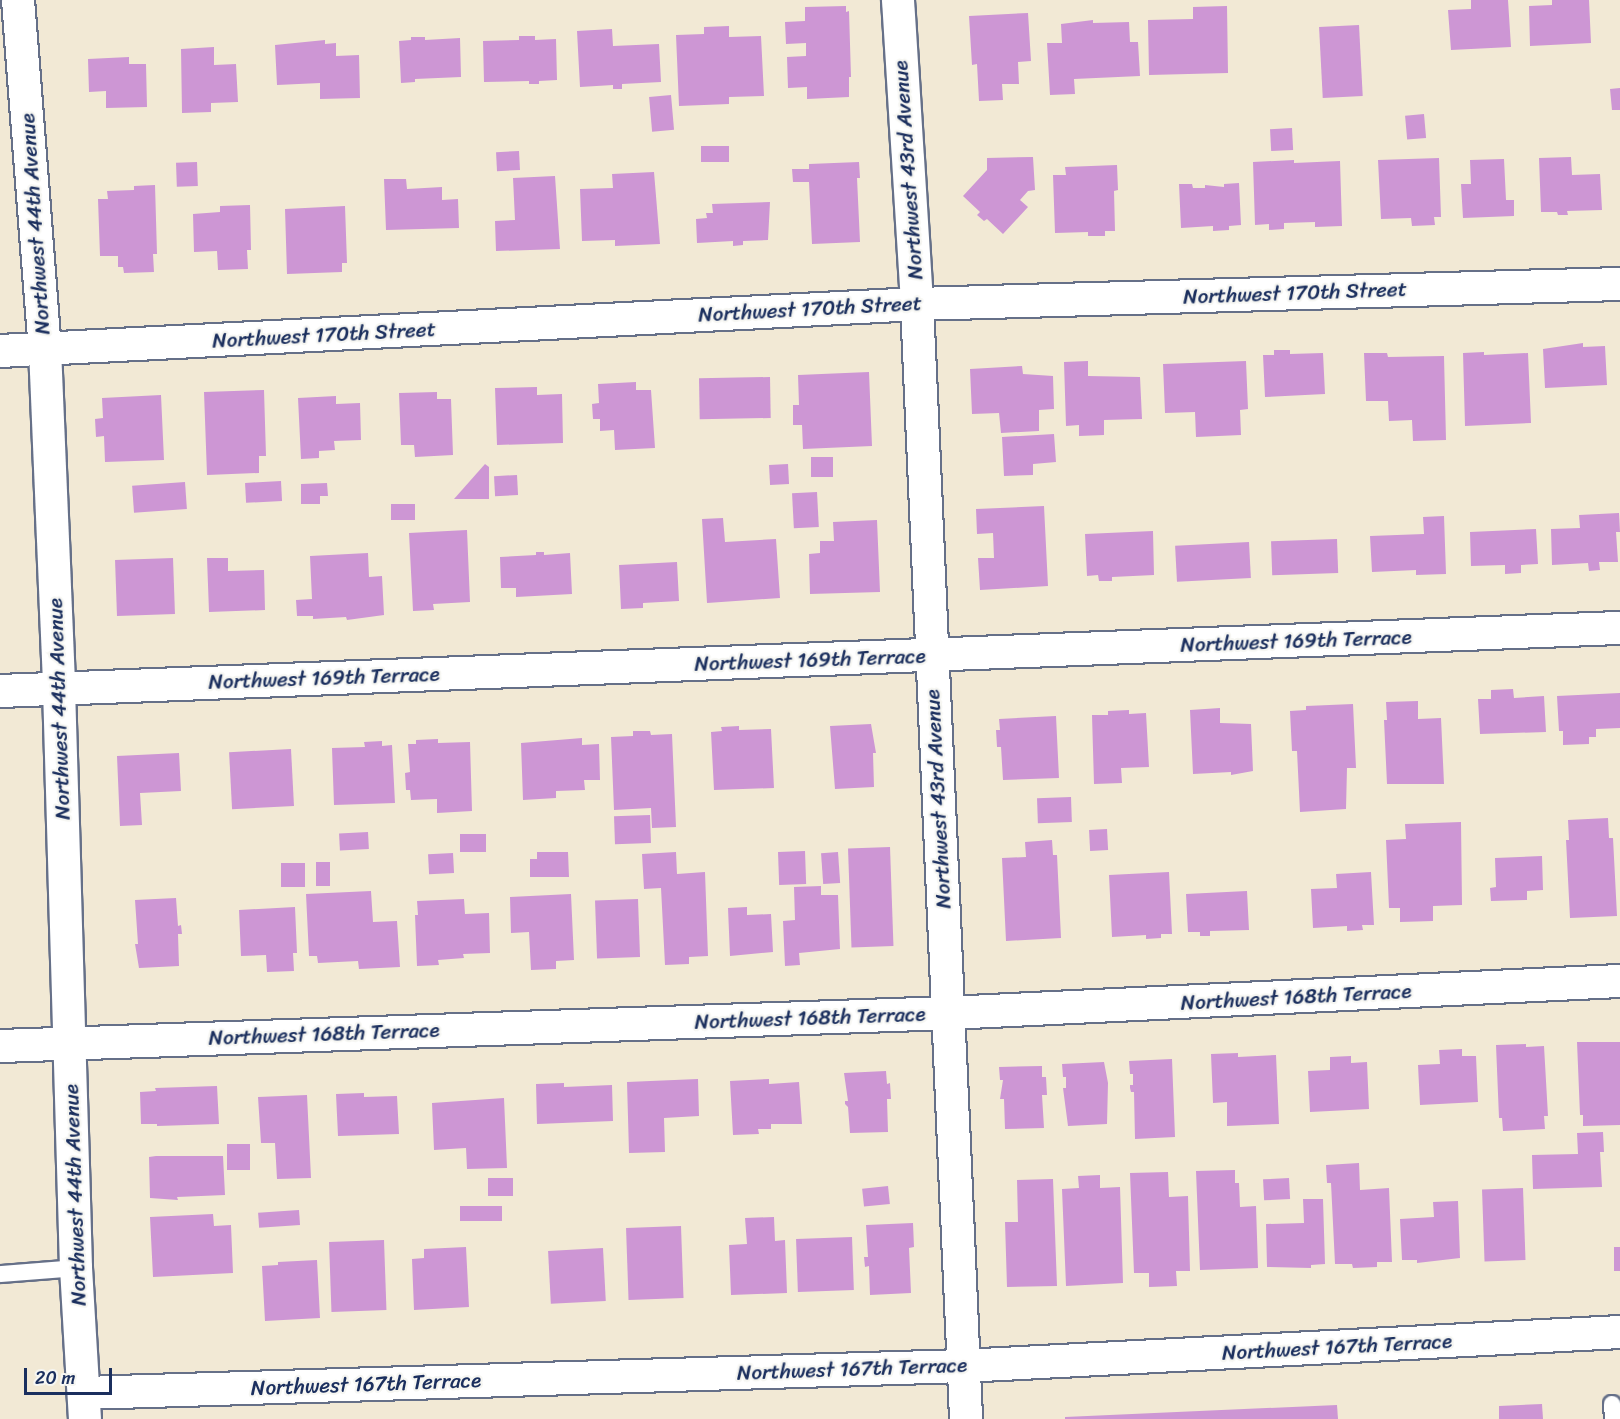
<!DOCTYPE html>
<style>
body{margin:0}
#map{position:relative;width:1620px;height:1419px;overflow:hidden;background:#f2e9d5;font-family:Sriracha,sans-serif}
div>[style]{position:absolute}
.building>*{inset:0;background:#cd96d4;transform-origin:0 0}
.roads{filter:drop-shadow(2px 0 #667088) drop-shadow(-2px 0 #667088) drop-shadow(0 2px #667088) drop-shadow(0 -2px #667088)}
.lane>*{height:16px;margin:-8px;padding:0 8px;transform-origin:8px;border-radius:8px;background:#fff}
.street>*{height:32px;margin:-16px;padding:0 16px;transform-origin:16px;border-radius:16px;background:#fff}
span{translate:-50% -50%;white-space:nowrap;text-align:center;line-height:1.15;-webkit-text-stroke:4.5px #f6f6f2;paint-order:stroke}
.street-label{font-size:21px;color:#1b2f5e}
.scale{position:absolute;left:24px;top:1368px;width:88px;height:27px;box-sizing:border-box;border:3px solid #1b2f5e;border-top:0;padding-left:8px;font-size:18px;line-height:21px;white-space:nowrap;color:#1b2f5e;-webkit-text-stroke:4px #f6f6f2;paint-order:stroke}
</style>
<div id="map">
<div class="building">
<div style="clip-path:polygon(1471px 0,1508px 0,1511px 47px,1451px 50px,1448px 10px,1471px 9px)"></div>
<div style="clip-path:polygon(1552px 0,1589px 0,1591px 43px,1530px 46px,1529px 6px,1552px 5px)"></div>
<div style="clip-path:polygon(846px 6px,846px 12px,849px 11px,851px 77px,849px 77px,849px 97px,807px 99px,807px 87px,788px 88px,787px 57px,806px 56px,806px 43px,786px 44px,785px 22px,805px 21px,805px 7px)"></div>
<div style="clip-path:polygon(1227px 6px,1228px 73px,1149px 75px,1148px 20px,1193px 19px,1193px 7px)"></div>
<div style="clip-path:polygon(1028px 13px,1031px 61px,1018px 62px,1019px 84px,1002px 84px,1003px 100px,979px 101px,977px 64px,972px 65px,969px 16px)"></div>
<div style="clip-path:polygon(1093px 20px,1093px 23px,1129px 22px,1130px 42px,1138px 42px,1140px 76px,1074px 79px,1075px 94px,1050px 95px,1047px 43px,1062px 43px,1061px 24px)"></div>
<div style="left:1359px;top:25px;width:71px;height:40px;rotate:87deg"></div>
<div style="clip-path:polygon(729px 26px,729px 37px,761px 36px,764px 96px,729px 97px,729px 104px,679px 106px,676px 35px,704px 34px,704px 27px)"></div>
<div style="clip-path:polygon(612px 29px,613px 46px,659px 44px,661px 82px,622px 84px,622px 89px,613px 89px,613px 85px,580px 87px,577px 31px)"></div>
<div style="clip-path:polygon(519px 36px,535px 36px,535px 40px,556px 39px,557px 80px,539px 81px,539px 84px,529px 84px,529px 81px,484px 82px,483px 41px,519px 40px)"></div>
<div style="clip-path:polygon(411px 37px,425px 37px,425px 40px,460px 38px,461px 77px,415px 79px,415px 82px,401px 83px,399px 41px,411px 40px)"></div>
<div style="clip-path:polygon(325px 40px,325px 44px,336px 43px,336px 56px,359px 55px,360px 98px,320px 99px,320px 83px,277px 85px,275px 45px)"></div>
<div style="clip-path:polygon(214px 47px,214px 65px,236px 64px,238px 102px,211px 103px,211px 112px,182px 113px,181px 49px)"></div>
<div style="clip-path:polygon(129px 57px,129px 64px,146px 64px,147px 107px,106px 108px,106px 91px,89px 92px,88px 59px)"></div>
<div style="clip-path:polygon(1620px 88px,1620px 110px,1612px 110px,1610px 89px)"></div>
<div style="left:671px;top:95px;width:35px;height:22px;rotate:85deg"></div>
<div style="left:1424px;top:114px;width:24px;height:19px;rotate:85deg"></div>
<div style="left:1292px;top:128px;width:22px;height:22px;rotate:87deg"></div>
<div style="left:729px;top:146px;width:16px;height:28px;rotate:90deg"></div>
<div style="left:519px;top:151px;width:19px;height:23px;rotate:87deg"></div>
<div style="clip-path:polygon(1033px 157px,1035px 190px,1028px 191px,1020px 200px,1028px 207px,1003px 234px,987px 219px,984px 221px,977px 215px,980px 212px,963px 196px,987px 170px,987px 158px)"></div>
<div style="clip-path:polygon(1571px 157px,1572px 175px,1600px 174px,1602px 210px,1567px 211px,1568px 215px,1558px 215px,1557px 212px,1541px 212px,1539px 158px)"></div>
<div style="clip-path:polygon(1439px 158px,1441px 217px,1434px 217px,1435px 225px,1412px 226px,1411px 218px,1381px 219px,1378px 160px)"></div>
<div style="clip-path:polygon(1504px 159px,1506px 200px,1514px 200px,1514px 216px,1463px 218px,1461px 184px,1471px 184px,1470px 160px)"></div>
<div style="clip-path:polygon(1294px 160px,1294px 163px,1340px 161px,1342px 226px,1315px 227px,1315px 222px,1284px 223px,1284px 229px,1269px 230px,1269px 224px,1255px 225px,1253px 162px)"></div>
<div style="left:197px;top:162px;width:24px;height:21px;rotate:88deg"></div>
<div style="clip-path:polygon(859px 162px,860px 178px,857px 178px,860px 242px,812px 244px,809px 182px,793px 182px,792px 169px,809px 169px,809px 164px)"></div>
<div style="clip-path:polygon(1117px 165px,1118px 190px,1114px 191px,1115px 231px,1105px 231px,1105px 236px,1088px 236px,1088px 232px,1055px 233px,1053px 175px,1066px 175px,1065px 167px)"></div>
<div style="clip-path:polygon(654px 172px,660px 244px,615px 246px,615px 240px,582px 241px,580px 189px,613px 188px,612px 174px)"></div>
<div style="clip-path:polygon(555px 176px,560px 249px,496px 251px,495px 221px,515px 220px,513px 178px)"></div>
<div style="clip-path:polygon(384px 179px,406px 179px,407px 189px,442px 187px,442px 200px,458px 199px,459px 228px,386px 230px)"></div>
<div style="clip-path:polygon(1239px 183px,1241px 225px,1229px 226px,1229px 230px,1213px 231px,1213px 226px,1181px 228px,1179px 184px,1192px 184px,1193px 188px,1205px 188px,1205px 185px,1224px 187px,1224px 184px)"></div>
<div style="clip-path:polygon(155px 185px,157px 254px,153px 254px,154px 272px,124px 273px,123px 267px,118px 267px,118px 256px,100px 256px,98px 199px,108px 199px,107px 191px,134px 190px,134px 186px)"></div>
<div style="clip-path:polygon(770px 202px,768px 240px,743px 241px,743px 245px,733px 246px,733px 241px,697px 243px,696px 219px,707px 218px,706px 213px,713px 213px,712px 204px)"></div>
<div style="clip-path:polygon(250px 205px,251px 250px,247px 250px,248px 269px,218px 270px,217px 251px,194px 252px,193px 214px,220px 212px,220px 206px)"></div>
<div style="clip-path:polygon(345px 206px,347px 263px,342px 263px,342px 272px,287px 274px,285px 209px)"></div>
<div style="clip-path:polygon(1583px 343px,1583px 347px,1605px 346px,1607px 385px,1545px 388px,1543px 349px)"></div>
<div style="clip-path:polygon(1274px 350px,1290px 350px,1290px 354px,1323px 353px,1325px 394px,1265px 397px,1263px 355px,1274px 355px)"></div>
<div style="clip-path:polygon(1484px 352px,1484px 355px,1528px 353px,1531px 423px,1465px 426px,1463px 353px)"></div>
<div style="clip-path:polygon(1364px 353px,1387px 353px,1388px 357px,1444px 356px,1446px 440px,1413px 441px,1412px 420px,1389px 421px,1388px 401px,1366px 401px)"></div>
<div style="clip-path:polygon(1088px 361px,1088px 376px,1140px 377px,1142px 419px,1104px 420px,1104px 435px,1079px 436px,1079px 425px,1066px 426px,1064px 362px)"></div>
<div style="clip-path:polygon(1246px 361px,1248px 409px,1240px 410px,1241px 435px,1196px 437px,1195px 412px,1165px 413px,1163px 364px)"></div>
<div style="clip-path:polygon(1022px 366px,1023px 374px,1053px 376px,1054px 409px,1039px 410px,1039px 431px,1001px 433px,999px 413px,972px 414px,970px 369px)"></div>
<div style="clip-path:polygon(869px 372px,872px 446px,803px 449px,802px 425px,793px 425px,793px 405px,799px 405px,798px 375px)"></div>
<div style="left:770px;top:377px;width:41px;height:71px;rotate:89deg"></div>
<div style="clip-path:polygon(636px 382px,636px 390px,651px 390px,655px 448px,615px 450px,614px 430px,600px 431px,600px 419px,593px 419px,592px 404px,599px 403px,598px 384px)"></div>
<div style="clip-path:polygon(537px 387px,537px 395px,562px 394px,563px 443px,497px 445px,495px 388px)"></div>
<div style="clip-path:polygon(264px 390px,266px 456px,259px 456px,259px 473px,207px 475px,204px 392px)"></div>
<div style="clip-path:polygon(437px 392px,437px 399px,451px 399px,453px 455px,415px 457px,414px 445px,401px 445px,399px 393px)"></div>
<div style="clip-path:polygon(161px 395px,164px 460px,105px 462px,104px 436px,96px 437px,95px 419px,103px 418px,102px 398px)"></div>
<div style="clip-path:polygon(336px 396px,336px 404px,360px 403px,361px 440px,334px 441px,335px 450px,319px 451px,319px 458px,301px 459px,298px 398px)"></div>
<div style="clip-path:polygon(1054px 434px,1056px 462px,1033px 464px,1033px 475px,1004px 476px,1002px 437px)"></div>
<div style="left:833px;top:457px;width:20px;height:22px;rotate:90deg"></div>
<div style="clip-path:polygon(485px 464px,489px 467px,489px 499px,454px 499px)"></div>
<div style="left:788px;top:464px;width:20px;height:19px;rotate:87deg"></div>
<div style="left:517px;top:475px;width:20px;height:23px;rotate:87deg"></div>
<div style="left:281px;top:481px;width:20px;height:36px;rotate:87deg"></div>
<div style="left:185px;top:482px;width:27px;height:53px;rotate:86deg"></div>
<div style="clip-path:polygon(327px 483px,328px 496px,320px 496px,320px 504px,301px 504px,301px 484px)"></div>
<div style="left:817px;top:492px;width:35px;height:25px;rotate:87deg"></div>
<div style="left:415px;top:504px;width:16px;height:24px;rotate:90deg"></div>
<div style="clip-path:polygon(1044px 506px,1048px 586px,980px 590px,978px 558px,994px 558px,993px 533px,977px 534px,976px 509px)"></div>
<div style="clip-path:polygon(1619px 513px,1620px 532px,1616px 532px,1618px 562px,1599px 562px,1600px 570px,1589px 571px,1588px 563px,1552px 565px,1551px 529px,1580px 528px,1579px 515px)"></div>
<div style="clip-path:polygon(1444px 516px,1446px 574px,1416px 575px,1416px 570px,1372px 572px,1370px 536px,1424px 534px,1423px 517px)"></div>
<div style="clip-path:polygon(723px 518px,725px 542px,776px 539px,780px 598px,707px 603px,702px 519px)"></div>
<div style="clip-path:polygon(877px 520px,880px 592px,810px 594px,809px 554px,820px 553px,820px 541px,834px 541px,833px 522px)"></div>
<div style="clip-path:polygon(1536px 529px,1538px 564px,1521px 565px,1521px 573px,1505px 574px,1505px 565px,1471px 566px,1470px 532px)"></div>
<div style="clip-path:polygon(467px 530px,470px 602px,433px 604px,434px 610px,413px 611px,409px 533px)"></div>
<div style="clip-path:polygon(1153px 531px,1154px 575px,1112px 577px,1112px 581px,1099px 581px,1098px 575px,1087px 576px,1085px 534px)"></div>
<div style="left:1337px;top:539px;width:34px;height:66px;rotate:88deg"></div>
<div style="left:1249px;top:542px;width:36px;height:74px;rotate:87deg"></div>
<div style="clip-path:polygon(536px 552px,544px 552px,544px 555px,570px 553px,572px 594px,516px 597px,516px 588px,501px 588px,500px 557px,536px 555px)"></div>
<div style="clip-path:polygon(368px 553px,369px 577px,382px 576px,384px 615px,347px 620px,346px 617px,313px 619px,313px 616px,297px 616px,296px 600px,312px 599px,310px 556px)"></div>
<div style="left:173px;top:558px;width:56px;height:58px;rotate:88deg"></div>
<div style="clip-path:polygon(207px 558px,228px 558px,228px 571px,264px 570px,265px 610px,209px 612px)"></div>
<div style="clip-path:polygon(677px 562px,679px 601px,643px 603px,643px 608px,621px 609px,619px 565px)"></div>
<div style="clip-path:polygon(1513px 689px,1514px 698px,1544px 696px,1546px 732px,1480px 734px,1478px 699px,1491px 699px,1491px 690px)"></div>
<div style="clip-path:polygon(1620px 693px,1620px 728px,1596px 729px,1596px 737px,1589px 737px,1589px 744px,1563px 745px,1563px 731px,1559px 731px,1557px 696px)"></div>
<div style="clip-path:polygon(1418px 701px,1418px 719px,1441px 718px,1444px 784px,1387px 784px,1384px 720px,1387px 720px,1386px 702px)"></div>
<div style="clip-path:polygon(1353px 704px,1356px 768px,1347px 768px,1346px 809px,1300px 812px,1297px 751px,1292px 751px,1290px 711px,1306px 710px,1306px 706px)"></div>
<div style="clip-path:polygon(1220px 708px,1220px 723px,1251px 724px,1253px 771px,1231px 775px,1231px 772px,1193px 774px,1190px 710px)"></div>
<div style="clip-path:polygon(1129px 710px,1129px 714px,1146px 713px,1149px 767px,1121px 768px,1122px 783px,1094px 784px,1092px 715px,1108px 715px,1108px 711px)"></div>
<div style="clip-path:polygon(1056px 716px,1059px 778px,1003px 780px,1001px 747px,997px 747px,996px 730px,1000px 730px,999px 719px)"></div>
<div style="clip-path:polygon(871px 724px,876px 753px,873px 753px,874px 787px,835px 789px,830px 726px)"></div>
<div style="clip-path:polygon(739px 726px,739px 730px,771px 729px,774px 788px,714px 790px,711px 732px,722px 731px,721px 727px)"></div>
<div style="clip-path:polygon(633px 731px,650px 731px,651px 735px,672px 734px,676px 827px,652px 828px,651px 808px,614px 810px,611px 737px,633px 736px)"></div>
<div style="clip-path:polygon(582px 738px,582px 745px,599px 744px,600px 780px,584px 780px,585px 790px,556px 791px,556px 798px,523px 800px,521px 743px)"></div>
<div style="clip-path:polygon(438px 739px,438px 743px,470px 742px,472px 811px,437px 813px,437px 799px,411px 800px,410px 790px,406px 790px,405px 773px,410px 772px,408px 744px,416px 744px,416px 740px)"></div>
<div style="clip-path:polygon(382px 741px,382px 746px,392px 745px,395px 803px,334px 805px,332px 748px,365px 747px,364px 742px)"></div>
<div style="left:291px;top:749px;width:57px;height:62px;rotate:87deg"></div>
<div style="clip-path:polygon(179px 753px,181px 791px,140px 793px,142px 825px,120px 826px,117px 756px)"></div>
<div style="left:1071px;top:797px;width:25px;height:34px;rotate:88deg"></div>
<div style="left:650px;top:815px;width:28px;height:36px;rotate:88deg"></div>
<div style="clip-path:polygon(1608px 818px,1609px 838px,1613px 838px,1617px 916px,1570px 918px,1566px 840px,1569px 840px,1568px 820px)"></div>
<div style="clip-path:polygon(1461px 822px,1462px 905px,1433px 906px,1433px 921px,1400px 922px,1400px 908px,1389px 908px,1386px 840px,1406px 839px,1405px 824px)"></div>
<div style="left:1107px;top:829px;width:21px;height:18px;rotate:87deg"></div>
<div style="left:368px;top:832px;width:17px;height:29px;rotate:87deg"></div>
<div style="left:460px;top:834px;width:26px;height:18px"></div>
<div style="clip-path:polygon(1052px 840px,1053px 855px,1057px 855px,1061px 938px,1006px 941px,1002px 858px,1026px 857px,1025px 842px)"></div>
<div style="left:890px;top:847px;width:99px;height:42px;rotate:88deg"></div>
<div style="left:805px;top:851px;width:33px;height:27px;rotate:88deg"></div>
<div style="clip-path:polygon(537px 852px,568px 852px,569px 877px,530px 877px,530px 859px,537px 859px)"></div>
<div style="clip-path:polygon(676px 852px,677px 874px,705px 872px,708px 956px,689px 957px,689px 964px,665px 965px,661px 888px,644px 889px,642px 854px)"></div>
<div style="left:838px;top:852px;width:31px;height:17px;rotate:86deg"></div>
<div style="left:453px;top:853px;width:20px;height:25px;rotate:87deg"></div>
<div style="clip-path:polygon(1542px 856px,1543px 890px,1527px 891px,1527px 900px,1491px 901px,1490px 888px,1496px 887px,1495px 858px)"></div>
<div style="left:316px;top:862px;width:14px;height:24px"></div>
<div style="left:305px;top:863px;width:24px;height:24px;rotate:90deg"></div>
<div style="clip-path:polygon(1169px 872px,1172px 934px,1161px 934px,1161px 938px,1146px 939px,1146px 935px,1112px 937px,1109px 875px)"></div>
<div style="clip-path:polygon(1371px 872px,1374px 925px,1362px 925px,1363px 930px,1347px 931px,1347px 926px,1313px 928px,1311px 889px,1337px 888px,1336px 874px)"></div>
<div style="clip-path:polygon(821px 886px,821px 895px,838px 895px,840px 949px,799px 953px,800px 965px,785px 966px,783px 921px,795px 920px,794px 887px)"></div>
<div style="clip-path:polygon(371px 891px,373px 922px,397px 921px,400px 967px,359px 969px,358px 961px,318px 963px,317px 956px,309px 956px,306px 894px)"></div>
<div style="clip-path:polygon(1247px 891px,1249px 930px,1210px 931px,1210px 936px,1200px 936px,1200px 932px,1188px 932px,1186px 894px)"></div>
<div style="clip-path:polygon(571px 894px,574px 960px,556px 961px,556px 969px,531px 970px,529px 932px,511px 933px,510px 897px)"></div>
<div style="clip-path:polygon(176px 898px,178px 926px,181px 925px,182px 934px,178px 934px,179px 966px,139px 968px,135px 944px,138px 944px,135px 900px)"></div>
<div style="clip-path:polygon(464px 899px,465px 914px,489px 913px,490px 953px,463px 954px,464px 958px,438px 960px,439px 965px,417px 966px,415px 915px,418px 915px,417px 901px)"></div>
<div style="left:638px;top:899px;width:58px;height:43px;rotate:88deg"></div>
<div style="clip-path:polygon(295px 907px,297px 953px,293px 953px,294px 971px,267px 972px,266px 955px,241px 956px,239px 910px)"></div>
<div style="clip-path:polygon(747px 907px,747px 915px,771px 914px,773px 952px,730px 956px,728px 908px)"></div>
<div style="clip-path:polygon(1577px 1042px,1620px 1042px,1620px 1125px,1583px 1126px,1583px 1115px,1580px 1115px)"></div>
<div style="clip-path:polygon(1526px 1044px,1526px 1047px,1544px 1046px,1548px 1116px,1544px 1116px,1545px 1129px,1503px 1131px,1502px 1118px,1499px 1118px,1496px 1045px)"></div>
<div style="clip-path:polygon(1462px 1049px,1462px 1056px,1476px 1056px,1478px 1102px,1420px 1105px,1418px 1065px,1440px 1064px,1439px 1050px)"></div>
<div style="clip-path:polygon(1238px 1053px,1238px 1057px,1276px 1055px,1279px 1124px,1227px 1126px,1227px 1102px,1213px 1103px,1211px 1054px)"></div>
<div style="clip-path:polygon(1351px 1056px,1351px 1063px,1367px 1062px,1369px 1109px,1310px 1112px,1308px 1071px,1330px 1070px,1330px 1057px)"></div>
<div style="clip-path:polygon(1172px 1059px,1175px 1137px,1135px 1139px,1134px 1092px,1131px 1092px,1130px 1088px,1130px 1085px,1133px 1085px,1133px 1074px,1130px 1074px,1129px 1061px)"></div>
<div style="clip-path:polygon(1104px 1062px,1108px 1083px,1107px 1124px,1068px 1126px,1063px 1088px,1066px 1088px,1066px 1077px,1063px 1077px,1062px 1064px)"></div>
<div style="clip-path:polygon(1042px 1066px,1042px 1077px,1046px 1077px,1047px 1095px,1042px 1095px,1044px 1128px,1005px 1129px,1004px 1099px,1000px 1099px,1003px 1080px,1000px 1080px,999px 1067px)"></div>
<div style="clip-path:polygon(886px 1071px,887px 1084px,890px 1083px,891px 1099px,887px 1099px,888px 1132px,850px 1133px,848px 1107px,845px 1104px,845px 1101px,848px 1101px,844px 1073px)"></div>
<div style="clip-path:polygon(698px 1079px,699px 1116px,664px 1118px,665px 1152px,629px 1153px,627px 1082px)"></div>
<div style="clip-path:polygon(769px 1079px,769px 1084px,799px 1082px,802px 1124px,771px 1124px,771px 1129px,758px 1129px,759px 1134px,733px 1135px,730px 1081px)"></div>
<div style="clip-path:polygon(564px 1083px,564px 1087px,612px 1085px,613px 1121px,537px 1124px,536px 1084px)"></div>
<div style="clip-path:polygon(217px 1086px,219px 1124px,157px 1126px,157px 1124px,141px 1124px,140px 1092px,156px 1091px,155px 1088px)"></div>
<div style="clip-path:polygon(364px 1093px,364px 1097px,397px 1096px,399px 1134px,338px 1136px,336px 1094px)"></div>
<div style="clip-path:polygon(307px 1095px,311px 1178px,277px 1179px,275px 1143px,261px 1143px,258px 1097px)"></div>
<div style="clip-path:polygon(504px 1098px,507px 1168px,467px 1169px,466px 1148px,434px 1150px,432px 1103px)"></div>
<div style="clip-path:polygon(1603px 1132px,1604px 1152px,1600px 1152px,1602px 1187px,1533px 1189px,1532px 1155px,1578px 1154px,1577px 1133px)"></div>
<div style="left:250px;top:1144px;width:26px;height:23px;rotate:90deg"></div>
<div style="clip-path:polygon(156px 1156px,223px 1156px,225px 1195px,177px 1197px,178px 1200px,150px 1198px,149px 1157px)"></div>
<div style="clip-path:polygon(1359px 1163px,1360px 1190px,1389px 1188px,1392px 1262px,1377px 1262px,1377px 1267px,1353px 1268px,1352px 1264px,1335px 1264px,1331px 1183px,1327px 1183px,1326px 1165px)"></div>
<div style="clip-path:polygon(1235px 1170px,1235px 1183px,1239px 1183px,1240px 1207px,1256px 1206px,1258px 1268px,1200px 1270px,1196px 1171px)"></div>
<div style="clip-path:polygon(1168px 1172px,1169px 1197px,1188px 1196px,1190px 1271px,1176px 1271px,1177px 1286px,1149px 1287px,1149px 1273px,1134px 1273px,1130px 1173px)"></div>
<div style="clip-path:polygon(1100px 1175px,1100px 1188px,1120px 1187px,1123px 1283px,1066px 1286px,1062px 1189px,1079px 1188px,1078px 1176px)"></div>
<div style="left:488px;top:1178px;width:25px;height:18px"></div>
<div style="left:1289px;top:1178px;width:21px;height:26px;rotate:87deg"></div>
<div style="clip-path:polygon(1053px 1179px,1057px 1286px,1007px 1287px,1005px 1222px,1018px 1222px,1017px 1180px)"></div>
<div style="left:888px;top:1186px;width:18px;height:26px;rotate:84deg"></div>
<div style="left:1523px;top:1188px;width:72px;height:41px;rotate:88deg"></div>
<div style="clip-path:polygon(1303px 1199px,1323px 1199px,1325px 1264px,1311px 1265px,1311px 1268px,1267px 1267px,1266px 1224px,1304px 1223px)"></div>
<div style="clip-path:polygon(1458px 1201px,1460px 1258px,1417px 1263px,1417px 1260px,1402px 1260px,1400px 1219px,1434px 1217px,1433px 1202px)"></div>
<div style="left:502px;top:1206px;width:15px;height:42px;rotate:90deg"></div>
<div style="left:299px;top:1210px;width:15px;height:41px;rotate:86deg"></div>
<div style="clip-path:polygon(213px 1214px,214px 1226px,231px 1225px,233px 1273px,153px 1277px,150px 1217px)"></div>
<div style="clip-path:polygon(774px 1217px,775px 1241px,785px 1240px,787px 1293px,731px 1295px,729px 1245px,747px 1244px,745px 1218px)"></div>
<div style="clip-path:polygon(913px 1223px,914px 1247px,909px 1248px,911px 1293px,870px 1295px,869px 1266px,865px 1267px,864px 1257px,868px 1257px,866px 1225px)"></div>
<div style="left:681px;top:1226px;width:72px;height:55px;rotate:88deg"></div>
<div style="left:852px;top:1237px;width:53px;height:56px;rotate:88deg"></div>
<div style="left:384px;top:1240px;width:70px;height:55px;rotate:88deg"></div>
<div style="clip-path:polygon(466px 1247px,469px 1307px,414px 1310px,412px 1259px,424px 1258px,424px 1249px)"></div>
<div style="left:1614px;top:1247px;width:6px;height:24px"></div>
<div style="left:603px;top:1248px;width:53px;height:55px;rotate:87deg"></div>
<div style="clip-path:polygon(317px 1260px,320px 1318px,265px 1321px,262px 1266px,278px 1265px,278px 1262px)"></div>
<div style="clip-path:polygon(1542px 1404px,1543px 1419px,1499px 1419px,1499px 1406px)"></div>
<div style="clip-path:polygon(1337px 1405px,1338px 1419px,1065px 1419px,1065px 1417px)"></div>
</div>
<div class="roads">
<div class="lane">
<div style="left:0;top:1274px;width:76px;rotate:-4.5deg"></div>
<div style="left:1612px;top:1404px;width:15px;rotate:86deg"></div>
</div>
<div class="street">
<div style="left:18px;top:0;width:350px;rotate:85.6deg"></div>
<div style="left:45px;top:349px;width:339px;rotate:87.6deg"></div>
<div style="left:59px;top:688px;width:580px;rotate:88.32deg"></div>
<div style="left:76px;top:1268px;width:151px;rotate:86.6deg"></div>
<div style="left:898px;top:0;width:305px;rotate:86.4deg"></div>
<div style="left:917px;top:304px;width:1116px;rotate:87.48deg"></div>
<div style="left:0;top:351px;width:918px;rotate:-2.93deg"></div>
<div style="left:917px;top:304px;width:703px;rotate:-1.63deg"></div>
<div style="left:0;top:691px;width:1621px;rotate:-2.23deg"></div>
<div style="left:0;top:1046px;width:949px;rotate:-1.99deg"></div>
<div style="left:948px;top:1013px;width:673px;rotate:-2.73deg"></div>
<div style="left:84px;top:1393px;width:879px;rotate:-1.76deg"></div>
<div style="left:963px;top:1366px;width:658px;rotate:-2.96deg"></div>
</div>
</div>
<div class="street-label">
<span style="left:908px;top:170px;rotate:-94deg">Northwest 43rd Avenue</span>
<span style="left:35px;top:224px;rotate:-94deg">Northwest 44th Avenue</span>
<span style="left:1295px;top:293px;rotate:-2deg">Northwest 170th Street</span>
<span style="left:810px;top:309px;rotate:-3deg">Northwest 170th Street</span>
<span style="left:324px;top:335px;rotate:-3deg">Northwest 170th Street</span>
<span style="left:1296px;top:641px;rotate:-2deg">Northwest 169th Terrace</span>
<span style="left:810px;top:660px;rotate:-2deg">Northwest 169th Terrace</span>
<span style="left:324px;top:678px;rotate:-2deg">Northwest 169th Terrace</span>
<span style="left:59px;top:709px;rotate:-92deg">Northwest 44th Avenue</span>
<span style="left:938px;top:799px;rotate:-93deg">Northwest 43rd Avenue</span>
<span style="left:1296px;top:997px;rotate:-3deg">Northwest 168th Terrace</span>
<span style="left:810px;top:1018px;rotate:-2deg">Northwest 168th Terrace</span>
<span style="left:324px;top:1034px;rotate:-2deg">Northwest 168th Terrace</span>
<span style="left:75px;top:1195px;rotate:-92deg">Northwest 44th Avenue</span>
<span style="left:1337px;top:1347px;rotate:-3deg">Northwest 167th Terrace</span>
<span style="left:852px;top:1369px;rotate:-2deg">Northwest 167th Terrace</span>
<span style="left:366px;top:1384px;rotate:-2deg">Northwest 167th Terrace</span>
</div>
<div class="scale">20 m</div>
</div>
